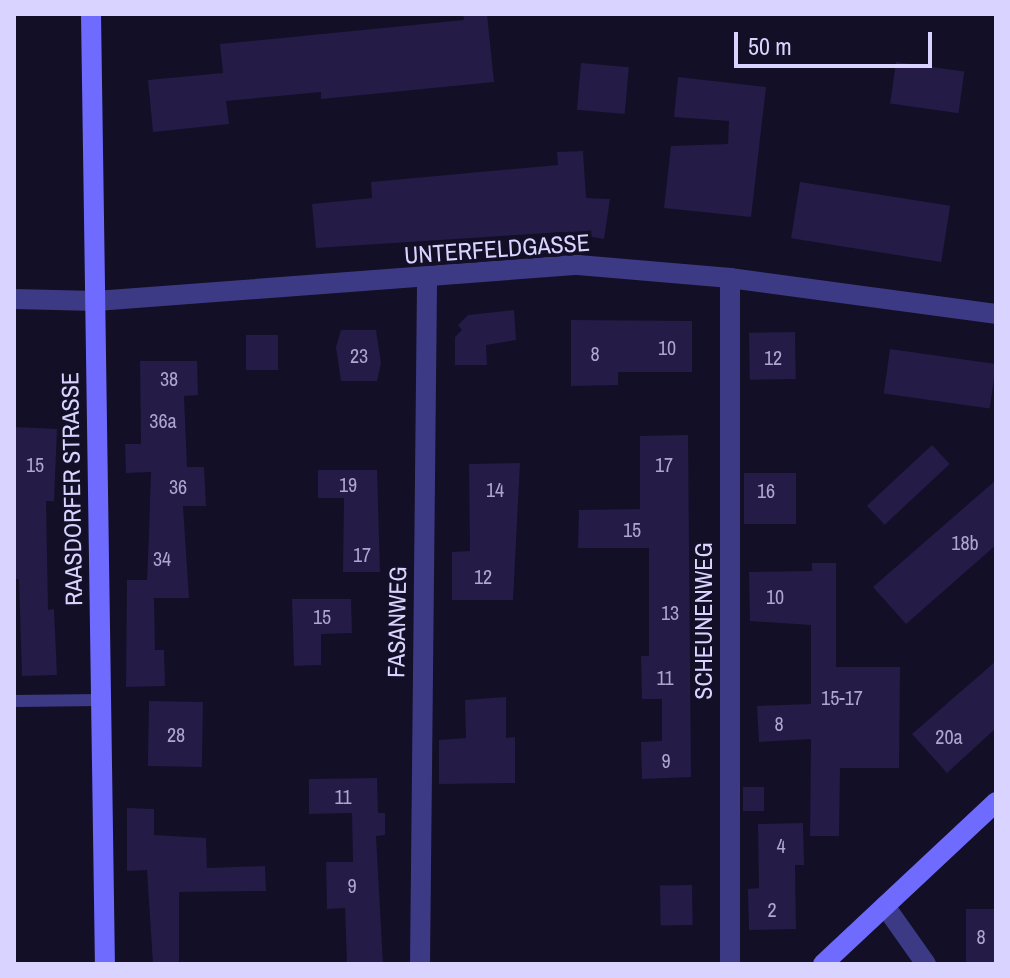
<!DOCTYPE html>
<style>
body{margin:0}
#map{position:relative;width:1010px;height:978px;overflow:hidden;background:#130f26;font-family:"Archivo Narrow",sans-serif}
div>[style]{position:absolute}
.building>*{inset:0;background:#241b47;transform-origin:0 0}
.lane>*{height:12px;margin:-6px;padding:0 6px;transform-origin:6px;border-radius:6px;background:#3d3a85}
.street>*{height:20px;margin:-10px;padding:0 10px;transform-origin:10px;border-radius:10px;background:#3d3a85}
.secondary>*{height:20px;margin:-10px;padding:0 10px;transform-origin:10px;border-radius:10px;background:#6f6bff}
span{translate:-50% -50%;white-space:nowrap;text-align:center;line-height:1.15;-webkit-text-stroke:7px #130f26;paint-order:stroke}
.number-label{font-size:20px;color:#aca6d1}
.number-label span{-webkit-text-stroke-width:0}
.street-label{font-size:24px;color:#d9d4ff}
.frame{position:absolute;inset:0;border:16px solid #d9d4ff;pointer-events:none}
.scale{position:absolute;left:734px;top:32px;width:198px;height:36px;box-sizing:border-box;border:4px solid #d9d4ff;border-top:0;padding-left:10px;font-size:24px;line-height:28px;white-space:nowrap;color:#d9d4ff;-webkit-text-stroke:6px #130f26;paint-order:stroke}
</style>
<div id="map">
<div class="building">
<div style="clip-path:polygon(463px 14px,487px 14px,494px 82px,321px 99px,321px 92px,226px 101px,229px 124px,153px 132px,148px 80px,223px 73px,220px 44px,464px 20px)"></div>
<div style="left:896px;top:62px;width:69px;height:42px;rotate:8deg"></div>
<div style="left:581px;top:63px;width:48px;height:47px;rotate:5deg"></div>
<div style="clip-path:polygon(678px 77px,766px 87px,751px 217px,664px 208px,671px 146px,728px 144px,729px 121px,674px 117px)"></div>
<div style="clip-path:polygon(583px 151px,586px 198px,610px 199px,604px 239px,563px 232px,316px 248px,312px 204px,372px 198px,371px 182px,558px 165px,557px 152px)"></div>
<div style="left:800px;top:182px;width:152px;height:57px;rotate:9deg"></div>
<div style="clip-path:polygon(514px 310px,516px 340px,486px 345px,487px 365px,455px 365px,455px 337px,462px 330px,458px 325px,468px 315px)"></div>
<div style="clip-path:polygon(571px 320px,692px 321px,692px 372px,618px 372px,618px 385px,571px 386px)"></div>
<div style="clip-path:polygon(341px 330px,376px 330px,381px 363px,377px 381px,341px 381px,336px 347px)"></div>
<div style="left:795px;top:332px;width:47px;height:46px;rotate:89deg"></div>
<div style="left:246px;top:335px;width:32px;height:35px"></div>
<div style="left:890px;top:349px;width:107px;height:45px;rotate:8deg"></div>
<div style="clip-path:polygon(140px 361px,197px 361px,198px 395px,184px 396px,187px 467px,204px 467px,206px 506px,183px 506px,189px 598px,154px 598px,155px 650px,164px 650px,165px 686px,126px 687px,127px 580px,147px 580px,149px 534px,151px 472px,126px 473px,125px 444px,141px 444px)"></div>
<div style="clip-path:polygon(14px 427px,57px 429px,54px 501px,46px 501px,48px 610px,54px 609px,57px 675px,22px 676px,19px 579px,14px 579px)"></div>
<div style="clip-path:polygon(688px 435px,691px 777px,642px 779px,641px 742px,662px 741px,662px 699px,642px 699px,641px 656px,649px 656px,649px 548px,578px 548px,579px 510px,640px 509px,640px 436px)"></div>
<div style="left:932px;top:445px;width:26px;height:89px;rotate:47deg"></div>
<div style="clip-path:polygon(520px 463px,513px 600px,452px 600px,452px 552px,470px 551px,469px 464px)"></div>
<div style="clip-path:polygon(318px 470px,377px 470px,380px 572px,343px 572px,344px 498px,318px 498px)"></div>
<div style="left:796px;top:473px;width:51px;height:52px;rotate:90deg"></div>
<div style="clip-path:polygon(996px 480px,996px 545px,906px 624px,873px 587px)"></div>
<div style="clip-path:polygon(812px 563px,836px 563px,836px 667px,900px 667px,899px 768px,840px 768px,839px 836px,810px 836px,811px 739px,759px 742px,757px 706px,811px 704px,811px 625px,750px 621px,749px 572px,812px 571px)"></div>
<div style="clip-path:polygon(292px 599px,351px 599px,352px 633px,321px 634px,321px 665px,294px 666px)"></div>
<div style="clip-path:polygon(996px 661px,996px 728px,947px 773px,912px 734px)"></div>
<div style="clip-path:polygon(506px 697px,506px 738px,515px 737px,515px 783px,439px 784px,439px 740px,466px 738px,465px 700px)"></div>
<div style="left:149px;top:701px;width:54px;height:65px;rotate:1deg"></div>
<div style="clip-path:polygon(377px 778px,378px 813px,385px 813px,385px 835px,376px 836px,383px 964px,347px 964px,345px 908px,327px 909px,326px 862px,353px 862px,352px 813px,309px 814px,309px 779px)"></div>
<div style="left:743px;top:787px;width:21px;height:24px"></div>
<div style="clip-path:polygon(127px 808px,154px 809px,154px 835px,206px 838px,207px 868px,265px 866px,266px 891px,179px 892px,179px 964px,153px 964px,147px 870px,127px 871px)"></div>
<div style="clip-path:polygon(803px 823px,804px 865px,795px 865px,796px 929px,749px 930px,748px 889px,759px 888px,758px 824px)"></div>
<div style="left:692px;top:885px;width:40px;height:32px;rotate:89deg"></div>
<div style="left:966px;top:909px;width:30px;height:54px"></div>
</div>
<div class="lane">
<div style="left:14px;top:701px;width:87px;rotate:-0.7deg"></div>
</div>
<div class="street">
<div style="left:730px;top:278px;width:686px;rotate:90deg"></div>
<div style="left:14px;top:299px;width:82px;rotate:1.4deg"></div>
<div style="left:96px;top:301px;width:483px;rotate:-4.3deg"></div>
<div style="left:578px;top:265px;width:153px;rotate:4.9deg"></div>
<div style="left:730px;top:278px;width:268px;rotate:7.7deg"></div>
<div style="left:885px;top:906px;width:71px;rotate:54.7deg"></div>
<div style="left:420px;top:964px;width:684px;rotate:-89.41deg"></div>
</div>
<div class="secondary">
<div style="left:91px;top:14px;width:950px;rotate:89.16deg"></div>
<div style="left:823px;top:964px;width:237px;rotate:-43.1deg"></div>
</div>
<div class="number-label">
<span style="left:667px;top:347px">10</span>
<span style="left:595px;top:353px">8</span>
<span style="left:359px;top:355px">23</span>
<span style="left:773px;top:357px">12</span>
<span style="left:169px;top:378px">38</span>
<span style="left:163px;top:420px">36a</span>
<span style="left:35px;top:464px">15</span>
<span style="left:664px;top:464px">17</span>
<span style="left:348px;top:484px">19</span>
<span style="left:178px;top:486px">36</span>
<span style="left:495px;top:489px">14</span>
<span style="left:766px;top:490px">16</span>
<span style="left:632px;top:529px">15</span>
<span style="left:965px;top:542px">18b</span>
<span style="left:362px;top:554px">17</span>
<span style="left:162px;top:558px">34</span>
<span style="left:483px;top:576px">12</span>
<span style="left:775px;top:596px">10</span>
<span style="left:670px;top:612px">13</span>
<span style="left:322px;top:616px">15</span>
<span style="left:665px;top:677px">11</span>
<span style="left:842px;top:697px">15-17</span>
<span style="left:779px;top:723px">8</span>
<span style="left:176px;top:734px">28</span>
<span style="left:949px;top:736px">20a</span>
<span style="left:666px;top:760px">9</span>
<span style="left:343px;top:796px">11</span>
<span style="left:781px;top:845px">4</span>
<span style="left:352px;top:885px">9</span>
<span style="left:772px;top:909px">2</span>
<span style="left:981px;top:936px">8</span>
</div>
<div class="street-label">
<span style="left:497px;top:249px;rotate:-4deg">UNTERFELDGASSE</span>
<span style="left:72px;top:489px;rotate:-91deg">RAASDORFER STRASSE</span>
<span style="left:704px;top:621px;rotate:-90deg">SCHEUNENWEG</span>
<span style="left:397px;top:622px;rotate:-89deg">FASANWEG</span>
</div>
<div class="frame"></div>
<div class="scale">50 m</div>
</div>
